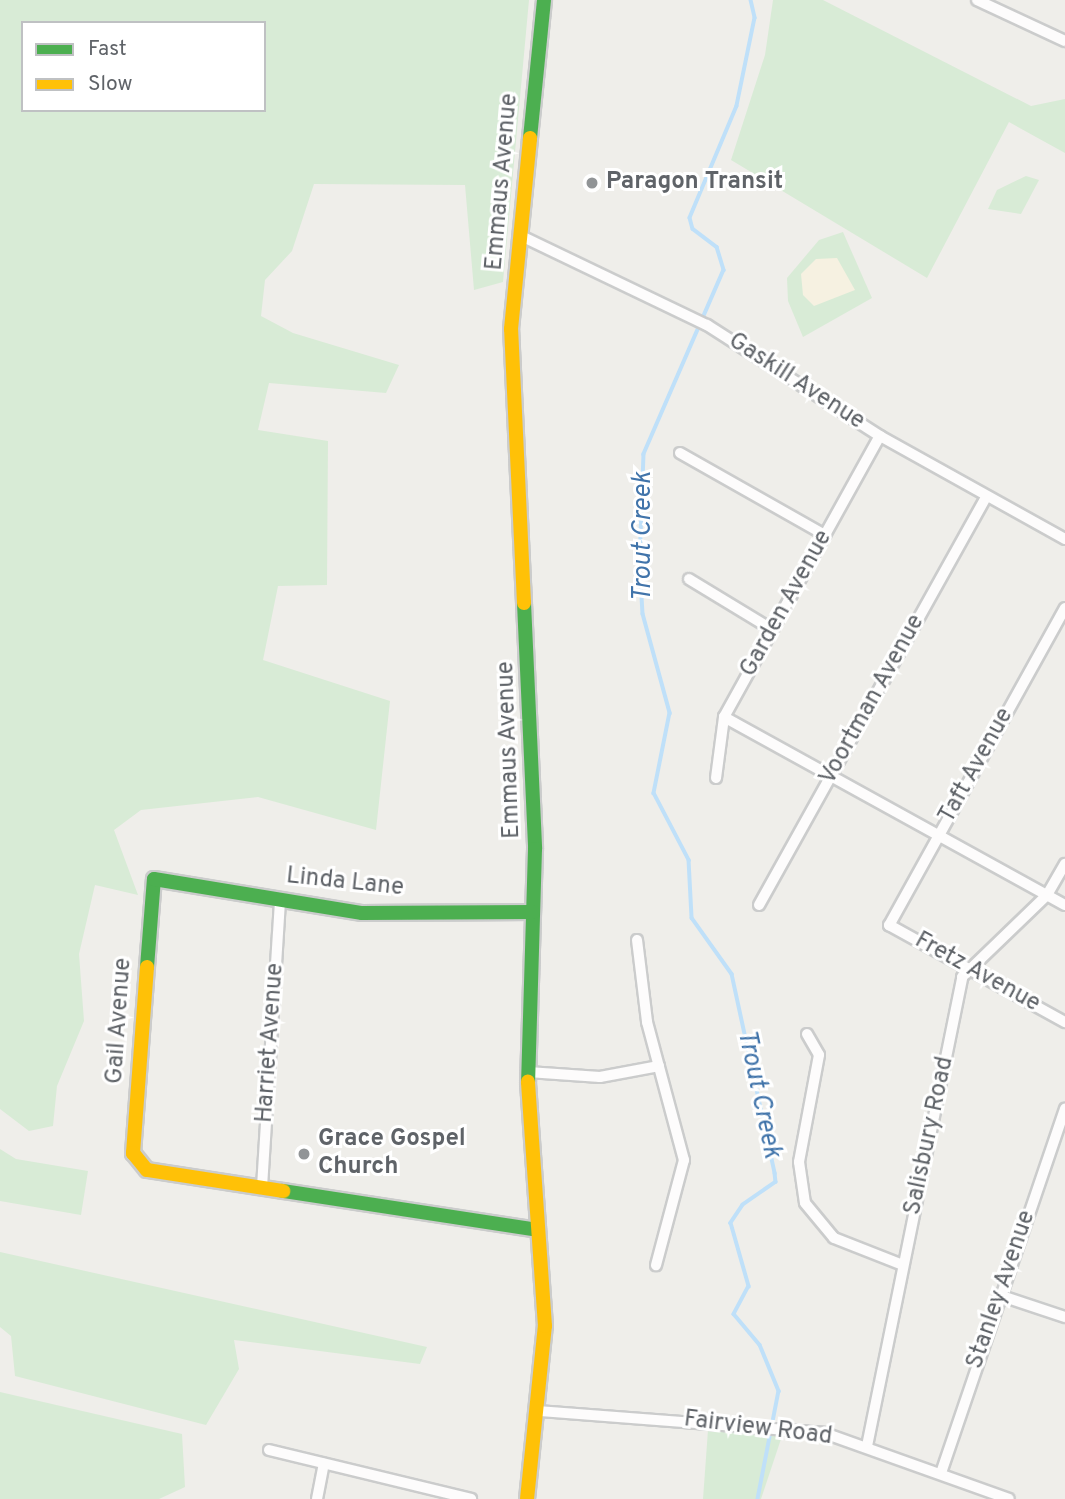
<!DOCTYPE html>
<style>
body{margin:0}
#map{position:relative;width:1065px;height:1499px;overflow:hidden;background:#efeeea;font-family:Overpass,sans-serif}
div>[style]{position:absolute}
.green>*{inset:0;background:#d8ebd6}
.sand>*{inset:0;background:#f6f1e1}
.stream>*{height:3.5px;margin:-1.75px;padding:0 1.75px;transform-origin:1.75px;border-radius:1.75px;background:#bfe0f9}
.roads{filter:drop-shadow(2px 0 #cbcccc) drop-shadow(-2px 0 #cbcccc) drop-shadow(0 2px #cbcccc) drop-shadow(0 -2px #cbcccc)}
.street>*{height:10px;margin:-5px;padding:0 5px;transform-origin:5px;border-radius:5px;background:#fdfcfc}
.fast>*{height:14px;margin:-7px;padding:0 7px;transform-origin:7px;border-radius:7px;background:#4caf50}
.slow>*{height:14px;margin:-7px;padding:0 7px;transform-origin:7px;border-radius:7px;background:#ffc107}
.dots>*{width:19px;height:19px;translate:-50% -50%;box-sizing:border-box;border:4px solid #fff;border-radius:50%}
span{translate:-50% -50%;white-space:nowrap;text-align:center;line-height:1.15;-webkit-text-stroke:6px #fff;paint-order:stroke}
.street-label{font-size:24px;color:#5f6368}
.poi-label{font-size:24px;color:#5f6368;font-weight:700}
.left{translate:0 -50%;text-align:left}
.water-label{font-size:26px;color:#4174aa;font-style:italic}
.legend{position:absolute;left:21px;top:21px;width:245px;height:91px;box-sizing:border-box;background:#fff;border:2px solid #bfc1c3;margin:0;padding:9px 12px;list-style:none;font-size:21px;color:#5f6368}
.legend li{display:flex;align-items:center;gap:14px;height:35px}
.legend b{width:35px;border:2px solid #bfc1c3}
</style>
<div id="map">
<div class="green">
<div style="clip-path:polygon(evenodd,0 0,529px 0,503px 282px,474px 290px,465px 185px,314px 184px,292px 251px,265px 280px,261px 316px,293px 333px,399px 365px,386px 393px,269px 383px,258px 430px,328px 441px,327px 585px,278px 586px,263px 660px,390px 701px,376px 830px,258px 797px,141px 810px,114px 830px,138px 895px,95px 885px,79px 954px,84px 1021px,57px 1086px,53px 1126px,29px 1131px,0 1109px,0 0,23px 23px,264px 23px,264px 110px,23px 110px,23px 23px)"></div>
<div style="clip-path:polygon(773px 0,823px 0,1031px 106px,1065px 99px,1065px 153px,1009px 122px,927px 278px,731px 160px,765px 55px)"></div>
<div style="clip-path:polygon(1026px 176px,1039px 180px,1021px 214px,988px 209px,997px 190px)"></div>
<div style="clip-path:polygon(843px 232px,872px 298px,803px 337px,788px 301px,787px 278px,819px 240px)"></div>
<div style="clip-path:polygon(0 1149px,16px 1159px,88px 1171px,81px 1215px,0 1201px)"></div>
<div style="clip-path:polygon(0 1252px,427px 1347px,420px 1364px,234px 1340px,239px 1369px,206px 1425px,15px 1376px,11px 1336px,0 1327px)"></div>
<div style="clip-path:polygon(0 1392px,182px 1434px,185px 1487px,159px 1499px,0 1499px)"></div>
<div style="clip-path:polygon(708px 1430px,783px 1433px,761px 1499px,703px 1499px)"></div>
</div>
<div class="sand">
<div style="clip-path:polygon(837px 258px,855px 290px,814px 306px,803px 295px,801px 274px,816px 259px)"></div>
</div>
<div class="stream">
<div style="left:751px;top:0;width:18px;rotate:77deg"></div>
<div style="left:755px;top:18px;width:90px;rotate:101.6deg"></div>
<div style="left:737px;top:106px;width:121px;rotate:112.8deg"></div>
<div style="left:690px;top:218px;width:11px;rotate:75deg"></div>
<div style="left:693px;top:229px;width:30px;rotate:37deg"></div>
<div style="left:717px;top:247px;width:24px;rotate:73deg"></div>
<div style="left:724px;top:270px;width:201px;rotate:113.5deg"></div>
<div style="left:644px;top:454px;width:108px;rotate:92.1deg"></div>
<div style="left:640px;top:562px;width:52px;rotate:86.7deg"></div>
<div style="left:643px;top:614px;width:103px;rotate:74.7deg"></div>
<div style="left:670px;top:713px;width:82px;rotate:101.3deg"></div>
<div style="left:654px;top:793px;width:76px;rotate:62.4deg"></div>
<div style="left:689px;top:860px;width:58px;rotate:87deg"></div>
<div style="left:692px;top:918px;width:69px;rotate:54.5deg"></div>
<div style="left:732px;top:974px;width:204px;rotate:77.8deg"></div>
<div style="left:775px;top:1173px;width:9px;rotate:84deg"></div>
<div style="left:776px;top:1182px;width:40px;rotate:145.1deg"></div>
<div style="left:743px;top:1205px;width:22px;rotate:124deg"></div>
<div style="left:731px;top:1223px;width:66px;rotate:74.1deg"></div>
<div style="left:749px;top:1286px;width:32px;rotate:118deg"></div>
<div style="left:734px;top:1314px;width:40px;rotate:50deg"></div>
<div style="left:760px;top:1345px;width:50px;rotate:67.6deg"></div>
<div style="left:779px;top:1391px;width:110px;rotate:101deg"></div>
</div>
<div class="roads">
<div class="street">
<div style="left:977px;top:0;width:97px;rotate:25deg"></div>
<div style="left:521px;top:236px;width:206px;rotate:25.6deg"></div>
<div style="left:707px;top:325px;width:206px;rotate:32.7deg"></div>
<div style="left:880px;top:436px;width:212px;rotate:29.1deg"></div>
<div style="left:680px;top:453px;width:167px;rotate:29.5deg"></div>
<div style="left:689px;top:579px;width:98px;rotate:31.3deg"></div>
<div style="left:1065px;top:608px;width:363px;rotate:119deg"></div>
<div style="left:889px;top:925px;width:201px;rotate:28.9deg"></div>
<div style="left:724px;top:717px;width:389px;rotate:28.9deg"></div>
<div style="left:716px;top:778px;width:62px;rotate:-82.5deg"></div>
<div style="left:724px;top:717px;width:321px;rotate:-61deg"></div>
<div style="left:759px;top:905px;width:468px;rotate:-60.9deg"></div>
<div style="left:637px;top:940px;width:83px;rotate:83deg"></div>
<div style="left:647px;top:1022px;width:143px;rotate:75deg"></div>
<div style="left:684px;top:1160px;width:109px;rotate:104.9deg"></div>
<div style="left:807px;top:1034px;width:24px;rotate:60deg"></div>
<div style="left:819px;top:1055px;width:109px;rotate:100.6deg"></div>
<div style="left:799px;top:1162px;width:41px;rotate:81.7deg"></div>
<div style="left:805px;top:1203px;width:45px;rotate:50.4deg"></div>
<div style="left:834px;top:1238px;width:74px;rotate:21.4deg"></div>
<div style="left:528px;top:1072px;width:72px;rotate:4deg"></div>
<div style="left:600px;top:1077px;width:60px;rotate:-10.6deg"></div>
<div style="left:262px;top:1187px;width:289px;rotate:-86.4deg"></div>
<div style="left:999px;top:1295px;width:70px;rotate:18.4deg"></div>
<div style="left:539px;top:1411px;width:286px;rotate:4.4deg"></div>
<div style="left:824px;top:1433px;width:196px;rotate:19.6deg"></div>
<div style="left:867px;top:1446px;width:479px;rotate:-78.5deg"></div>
<div style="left:962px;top:977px;width:118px;rotate:-44deg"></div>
<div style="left:1047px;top:895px;width:36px;rotate:-60deg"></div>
<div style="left:269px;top:1450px;width:208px;rotate:13.6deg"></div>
<div style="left:941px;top:1473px;width:385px;rotate:-71.2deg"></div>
<div style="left:317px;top:1499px;width:36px;rotate:-79deg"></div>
</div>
<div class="fast">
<div style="left:530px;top:138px;width:139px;rotate:-84.2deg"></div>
<div style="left:524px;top:603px;width:246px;rotate:87.4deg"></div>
<div style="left:535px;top:849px;width:233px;rotate:91.7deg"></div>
<div style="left:147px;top:967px;width:88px;rotate:-85.5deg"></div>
<div style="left:154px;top:879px;width:211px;rotate:9.3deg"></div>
<div style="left:362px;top:913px;width:171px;rotate:-0.3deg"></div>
<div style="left:283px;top:1191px;width:257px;rotate:8.7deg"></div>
</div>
<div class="slow">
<div style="left:524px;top:603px;width:274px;rotate:-92.7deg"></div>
<div style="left:511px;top:329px;width:192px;rotate:-84.3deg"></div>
<div style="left:147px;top:967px;width:187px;rotate:94.3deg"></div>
<div style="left:133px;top:1153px;width:22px;rotate:51deg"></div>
<div style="left:147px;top:1170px;width:138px;rotate:8.8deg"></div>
<div style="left:527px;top:1499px;width:174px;rotate:-84.1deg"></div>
<div style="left:545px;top:1326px;width:245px;rotate:-94deg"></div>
</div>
</div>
<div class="dots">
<div style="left:592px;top:183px;background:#919496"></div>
<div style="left:304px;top:1154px;background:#919496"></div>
</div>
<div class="street-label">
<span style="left:503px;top:182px;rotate:-85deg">Emmaus Avenue</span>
<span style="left:796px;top:382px;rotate:33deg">Gaskill Avenue</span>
<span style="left:787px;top:604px;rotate:-61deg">Garden Avenue</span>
<span style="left:873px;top:700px;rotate:-61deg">Voortman Avenue</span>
<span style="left:510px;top:750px;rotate:-92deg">Emmaus Avenue</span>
<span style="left:977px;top:766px;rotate:-61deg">Taft Avenue</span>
<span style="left:345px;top:883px;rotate:6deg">Linda Lane</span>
<span style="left:977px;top:973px;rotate:29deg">Fretz Avenue</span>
<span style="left:120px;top:1021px;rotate:-86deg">Gail Avenue</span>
<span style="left:271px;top:1043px;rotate:-86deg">Harriet Avenue</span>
<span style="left:930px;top:1136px;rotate:-78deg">Salisbury Road</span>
<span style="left:1002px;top:1290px;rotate:-71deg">Stanley Avenue</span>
<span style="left:758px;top:1429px;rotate:7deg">Fairview Road</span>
</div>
<div class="poi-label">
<span class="left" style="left:606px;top:183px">Paragon Transit</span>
<span class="left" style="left:318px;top:1154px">Grace Gospel<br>Church</span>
</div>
<div class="water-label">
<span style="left:644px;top:537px;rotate:-90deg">Trout Creek</span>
<span style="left:758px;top:1094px;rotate:78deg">Trout Creek</span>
</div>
<ul class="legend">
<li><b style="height:9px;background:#4caf50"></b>Fast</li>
<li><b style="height:9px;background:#ffc107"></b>Slow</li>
</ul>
</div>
